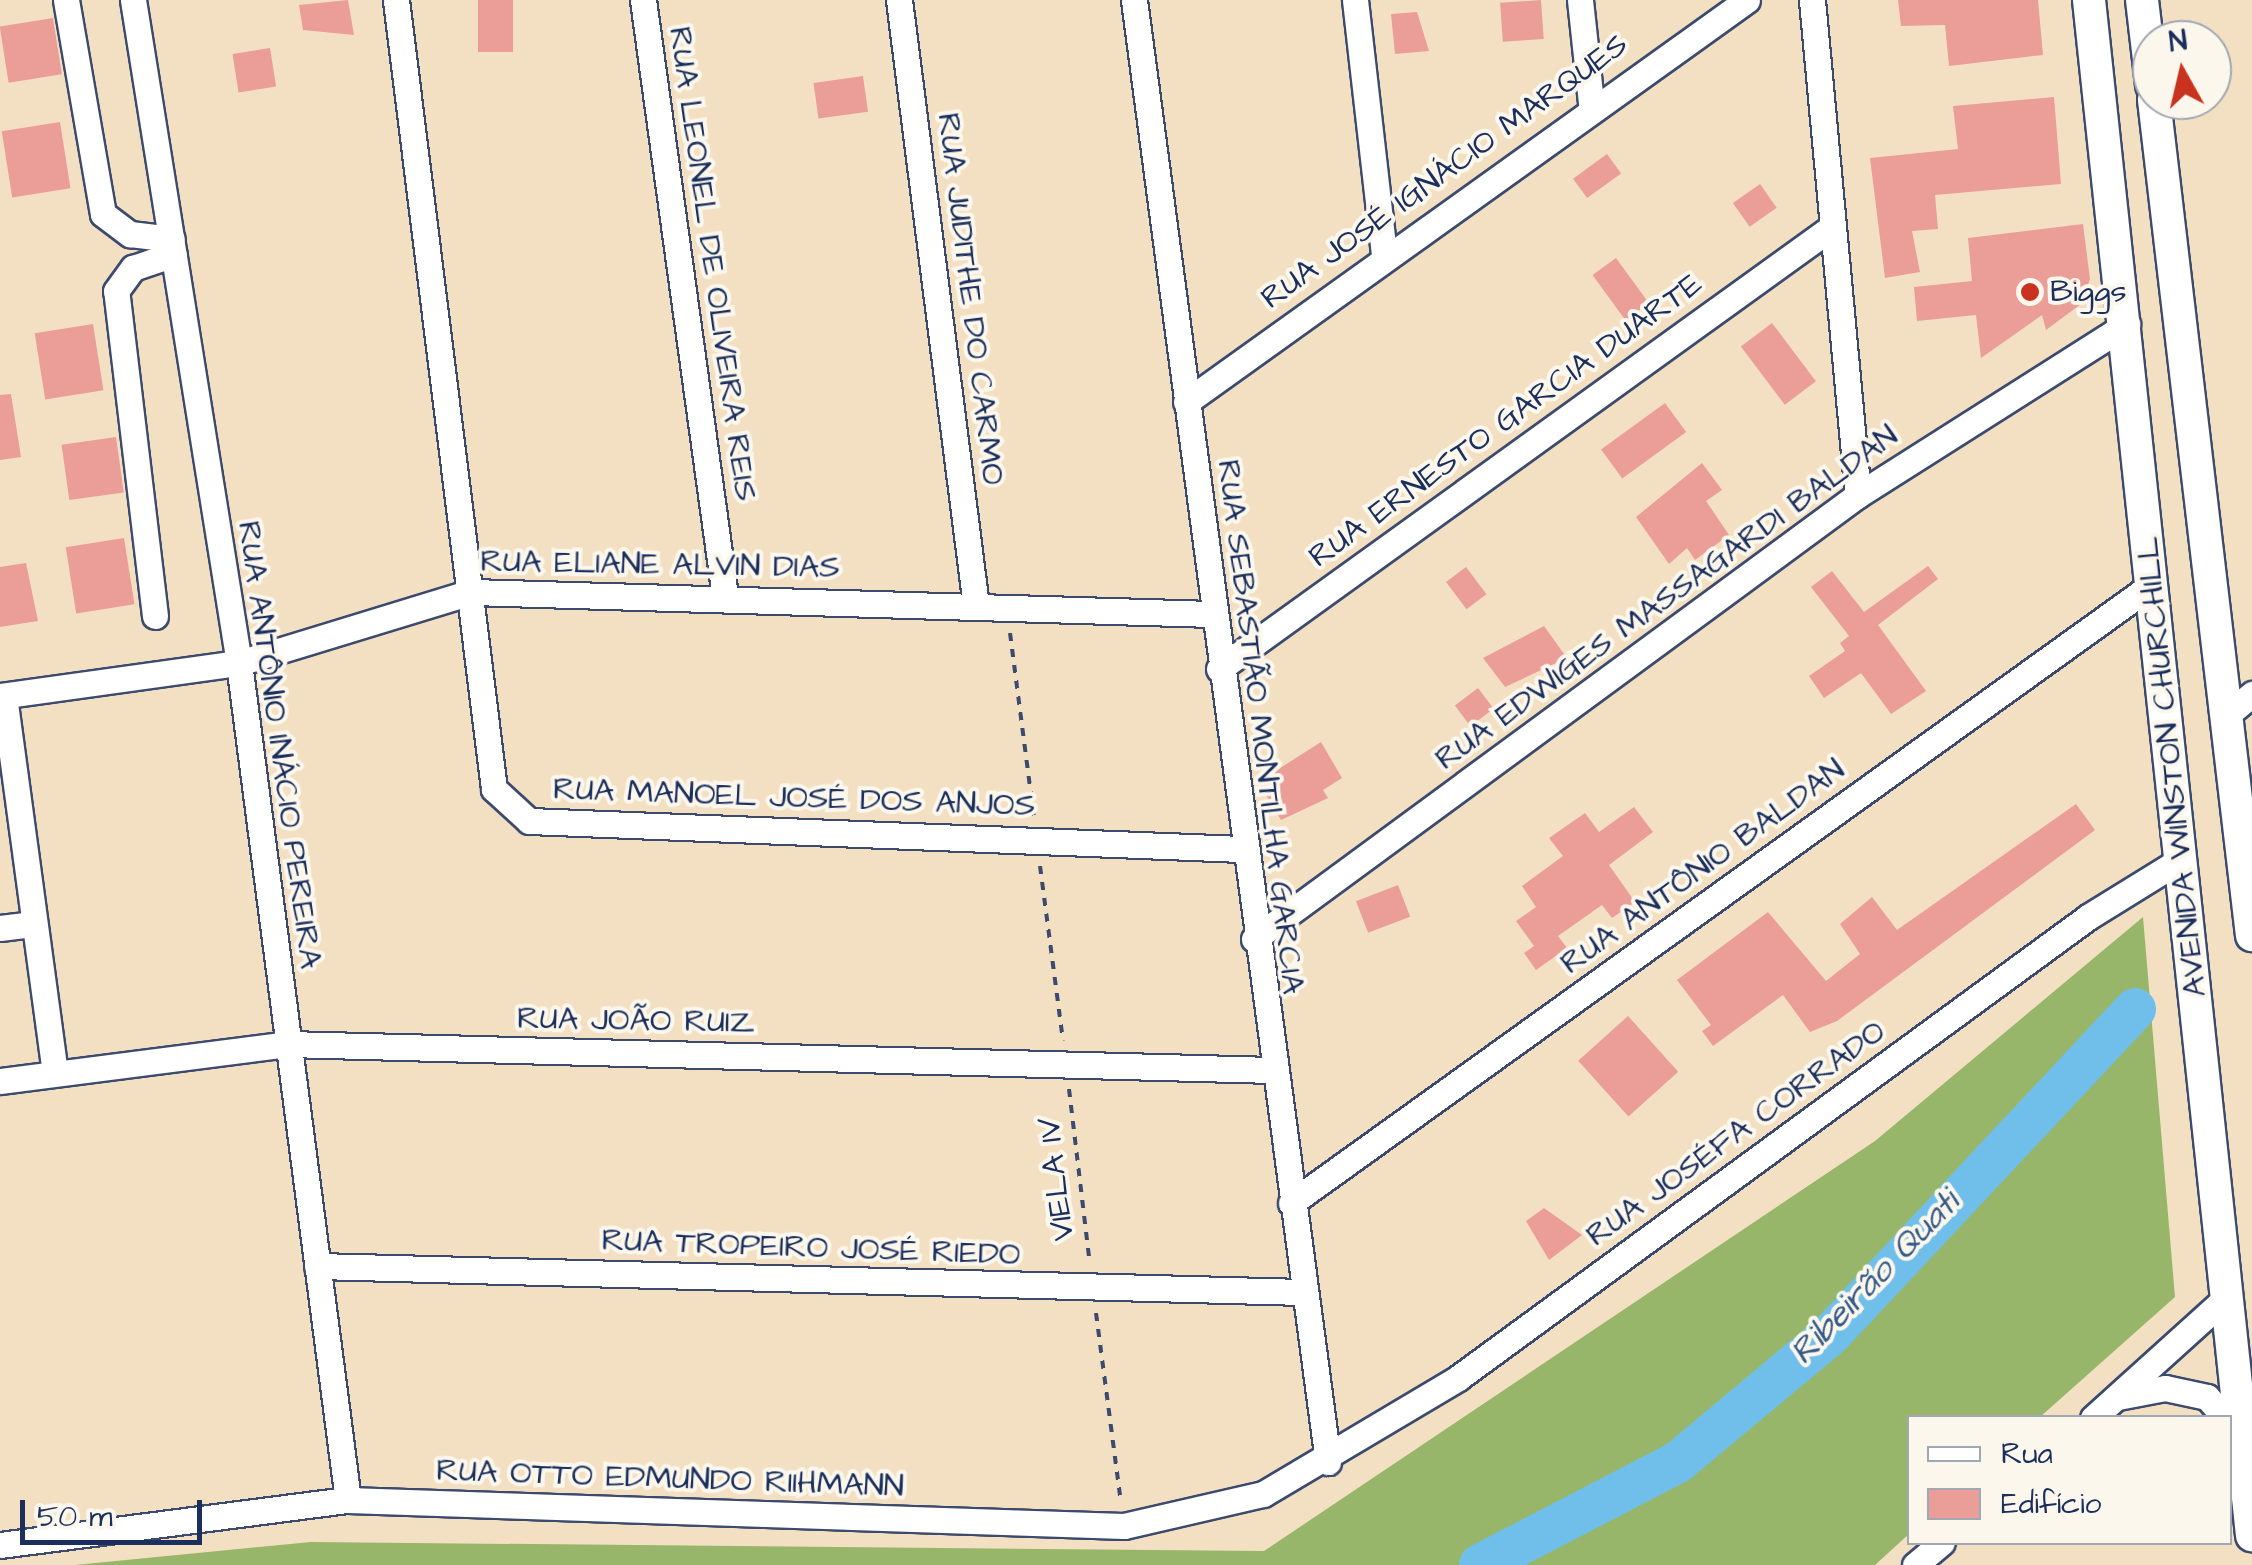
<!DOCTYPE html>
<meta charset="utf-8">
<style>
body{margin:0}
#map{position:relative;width:2252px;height:1565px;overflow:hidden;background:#f3e0c3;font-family:"Architects Daughter",sans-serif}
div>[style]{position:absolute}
.forest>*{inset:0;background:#98b669}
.river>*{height:42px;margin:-21px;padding:0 21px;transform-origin:21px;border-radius:21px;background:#70beea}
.building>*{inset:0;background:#eb9d98;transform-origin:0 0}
.path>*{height:4px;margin-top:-2px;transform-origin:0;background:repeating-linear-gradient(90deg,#3b4a6d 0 8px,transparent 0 16px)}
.roads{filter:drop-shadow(2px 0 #3b4a6d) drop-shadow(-2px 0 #3b4a6d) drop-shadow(0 2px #3b4a6d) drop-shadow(0 -2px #3b4a6d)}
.minor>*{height:25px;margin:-12.5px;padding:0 12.5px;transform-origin:12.5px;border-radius:12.5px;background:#fff}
.major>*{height:32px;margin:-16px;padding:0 16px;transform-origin:16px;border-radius:16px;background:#fff}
.dots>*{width:28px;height:28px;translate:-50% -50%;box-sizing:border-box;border:5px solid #fbf7ec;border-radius:50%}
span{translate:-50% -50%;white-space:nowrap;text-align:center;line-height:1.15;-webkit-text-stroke:8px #fbf7ec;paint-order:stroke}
.street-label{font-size:32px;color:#1b2f5e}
.poi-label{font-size:32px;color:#1b2f5e}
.left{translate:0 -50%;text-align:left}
.water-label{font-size:35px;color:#355a88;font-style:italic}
.legend{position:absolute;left:1907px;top:1415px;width:325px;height:130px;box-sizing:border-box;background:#fbf7ec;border:2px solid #a1a7b3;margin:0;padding:12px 18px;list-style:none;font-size:30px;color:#1b2f5e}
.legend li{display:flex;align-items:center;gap:20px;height:50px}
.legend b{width:50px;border:2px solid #a1a7b3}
.north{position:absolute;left:2132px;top:20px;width:100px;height:100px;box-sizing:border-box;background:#fbf7ec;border:2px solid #a1a7b3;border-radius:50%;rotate:352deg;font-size:28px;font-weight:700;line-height:40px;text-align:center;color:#1b2f5e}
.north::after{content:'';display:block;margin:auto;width:35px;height:45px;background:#c8321e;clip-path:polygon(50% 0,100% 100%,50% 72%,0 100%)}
.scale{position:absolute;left:20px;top:1500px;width:182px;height:45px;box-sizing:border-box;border:5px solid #1b2f5e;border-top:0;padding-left:12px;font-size:30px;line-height:35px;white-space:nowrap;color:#1b2f5e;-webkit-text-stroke:8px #fbf7ec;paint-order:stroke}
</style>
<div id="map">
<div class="forest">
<div style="clip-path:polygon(2143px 917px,2175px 1297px,2040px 1417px,1910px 1418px,1909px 1534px,1875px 1565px,75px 1565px,311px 1542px,1264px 1551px,1875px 1141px)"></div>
</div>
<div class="river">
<div style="left:1480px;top:1565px;width:223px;rotate:-27.5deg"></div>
<div style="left:1678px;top:1462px;width:199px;rotate:-39.9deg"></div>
<div style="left:1831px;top:1334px;width:445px;rotate:-46.9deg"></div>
</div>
<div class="building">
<div style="clip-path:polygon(348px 0,354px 35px,303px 30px,299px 5px)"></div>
<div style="left:478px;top:0;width:35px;height:52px"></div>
<div style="left:1541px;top:0;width:39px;height:41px;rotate:86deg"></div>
<div style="clip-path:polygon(1898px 0,2038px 0,2043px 55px,1949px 66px,1945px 25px,1901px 26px)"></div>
<div style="clip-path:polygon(1417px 12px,1429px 51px,1395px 54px,1391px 14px)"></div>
<div style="left:53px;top:18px;width:57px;height:54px;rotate:81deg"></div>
<div style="left:270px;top:48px;width:39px;height:38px;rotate:81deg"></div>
<div style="left:863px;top:76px;width:36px;height:50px;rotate:82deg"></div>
<div style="clip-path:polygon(2054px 97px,2061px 184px,1935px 195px,1938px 229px,1912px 231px,1920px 272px,1885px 278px,1870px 158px,1958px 149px,1953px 106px)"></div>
<div style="left:60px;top:122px;width:67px;height:59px;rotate:81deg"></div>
<div style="left:1607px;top:154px;width:24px;height:42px;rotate:54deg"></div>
<div style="left:1760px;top:184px;width:29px;height:33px;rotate:55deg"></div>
<div style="clip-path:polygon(2083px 224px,2090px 279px,2081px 304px,2046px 330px,2042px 315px,1981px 358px,1976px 315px,1917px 321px,1914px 287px,1972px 281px,1968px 238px)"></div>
<div style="left:1616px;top:258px;width:56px;height:29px;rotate:54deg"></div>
<div style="left:1772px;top:323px;width:73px;height:39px;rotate:53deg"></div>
<div style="left:93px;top:324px;width:67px;height:59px;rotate:81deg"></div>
<div style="clip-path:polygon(11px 394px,21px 457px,0 460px,0 395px)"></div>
<div style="left:1665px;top:403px;width:36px;height:79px;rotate:54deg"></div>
<div style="left:116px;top:437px;width:56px;height:55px;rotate:82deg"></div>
<div style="clip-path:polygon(1702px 463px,1722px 490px,1706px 501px,1729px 535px,1695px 560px,1687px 548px,1669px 564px,1636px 517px)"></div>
<div style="left:124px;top:538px;width:67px;height:59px;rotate:81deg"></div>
<div style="clip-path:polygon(26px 563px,38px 621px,0 627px,0 567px)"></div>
<div style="clip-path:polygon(1928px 566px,1938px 579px,1878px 625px,1926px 691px,1891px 714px,1861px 673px,1824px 698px,1809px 676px,1845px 651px,1840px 643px,1849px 636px,1811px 587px,1832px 571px,1864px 612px)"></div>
<div style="left:1466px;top:567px;width:34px;height:25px;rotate:53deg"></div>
<div style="clip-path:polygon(1544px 626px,1567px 658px,1505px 687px,1483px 658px)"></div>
<div style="left:1478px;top:688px;width:26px;height:29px;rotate:53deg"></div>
<div style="clip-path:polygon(1321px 742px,1342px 778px,1323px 790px,1328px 798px,1281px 820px,1258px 782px)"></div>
<div style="clip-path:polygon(2076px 804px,2095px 830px,1837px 1021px,1810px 1032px,1783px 995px,1713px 1046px,1702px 1031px,1711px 1025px,1677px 980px,1768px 912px,1826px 981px,1860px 954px,1840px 924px,1872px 897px,1897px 930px)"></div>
<div style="clip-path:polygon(1634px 807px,1653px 832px,1609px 865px,1635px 902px,1612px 918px,1602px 905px,1558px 936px,1567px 948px,1536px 970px,1524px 953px,1534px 946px,1516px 921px,1536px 907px,1522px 886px,1563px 856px,1549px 838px,1585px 813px,1599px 832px)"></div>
<div style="left:1398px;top:885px;width:34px;height:45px;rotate:69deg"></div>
<div style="left:1628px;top:1016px;width:75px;height:67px;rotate:48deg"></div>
<div style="clip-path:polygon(1544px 1208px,1582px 1235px,1549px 1260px,1526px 1221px)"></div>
</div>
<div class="path">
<div style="left:1010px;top:633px;width:186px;rotate:82.6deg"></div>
<div style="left:1040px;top:866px;width:176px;rotate:82.5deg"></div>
<div style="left:1069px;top:1089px;width:176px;rotate:83.2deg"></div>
<div style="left:1096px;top:1313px;width:191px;rotate:82.5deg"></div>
</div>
<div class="roads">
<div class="minor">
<div style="left:66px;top:0;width:217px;rotate:80.2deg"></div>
<div style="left:103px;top:214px;width:34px;rotate:37deg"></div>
<div style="left:130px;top:234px;width:42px;rotate:6.8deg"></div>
<div style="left:133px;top:0;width:671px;rotate:80.92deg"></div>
<div style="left:239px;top:663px;width:844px;rotate:82.58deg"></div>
<div style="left:396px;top:0;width:795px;rotate:82.92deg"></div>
<div style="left:494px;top:789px;width:47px;rotate:42.4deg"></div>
<div style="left:529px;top:821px;width:714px;rotate:2.25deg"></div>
<div style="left:643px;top:0;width:602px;rotate:82.17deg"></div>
<div style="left:899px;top:0;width:611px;rotate:82.76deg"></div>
<div style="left:1134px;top:0;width:1475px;rotate:82.44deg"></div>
<div style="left:1355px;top:0;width:256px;rotate:83.5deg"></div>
<div style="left:1580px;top:0;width:104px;rotate:83.9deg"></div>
<div style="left:1812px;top:0;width:497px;rotate:84.7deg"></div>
<div style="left:1186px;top:402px;width:690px;rotate:-35.62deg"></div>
<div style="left:155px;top:616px;width:327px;rotate:-96.8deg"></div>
<div style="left:116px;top:291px;width:29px;rotate:-54deg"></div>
<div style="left:133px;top:268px;width:43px;rotate:-18.9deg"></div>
<div style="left:1219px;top:669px;width:756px;rotate:-35.79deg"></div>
<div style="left:0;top:696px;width:241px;rotate:-7.9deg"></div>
<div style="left:239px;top:663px;width:243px;rotate:-17deg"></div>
<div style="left:471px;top:592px;width:740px;rotate:1.7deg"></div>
<div style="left:4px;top:696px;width:380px;rotate:82.3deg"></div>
<div style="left:2227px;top:715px;width:33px;rotate:-40deg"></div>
<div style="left:0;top:928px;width:34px;rotate:-7deg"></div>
<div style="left:1254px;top:939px;width:750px;rotate:-36.32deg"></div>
<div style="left:1858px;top:495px;width:319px;rotate:-32.4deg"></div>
<div style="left:0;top:1081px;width:289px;rotate:-7.3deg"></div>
<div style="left:287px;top:1044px;width:985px;rotate:1.51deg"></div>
<div style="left:1291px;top:1203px;width:1061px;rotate:-35.68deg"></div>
<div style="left:317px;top:1266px;width:986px;rotate:1.51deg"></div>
<div style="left:2118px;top:1397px;width:48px;rotate:-10.8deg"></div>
<div style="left:2165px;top:1388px;width:43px;rotate:12.1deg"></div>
<div style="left:2207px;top:1397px;width:28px;rotate:49deg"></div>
<div style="left:2093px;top:1418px;width:181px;rotate:-42.1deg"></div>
<div style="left:0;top:1545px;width:351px;rotate:-7.4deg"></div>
<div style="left:348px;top:1500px;width:776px;rotate:1.92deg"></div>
<div style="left:1124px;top:1526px;width:143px;rotate:-13deg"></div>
<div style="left:1263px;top:1494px;width:227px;rotate:-30.7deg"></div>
<div style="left:1458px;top:1378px;width:781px;rotate:-36.19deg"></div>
<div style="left:2088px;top:917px;width:110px;rotate:-31.7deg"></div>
<div style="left:1915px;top:1565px;width:35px;rotate:-40deg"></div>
</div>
<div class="major">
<div style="left:2089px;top:0;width:1544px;rotate:83.94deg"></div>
<div style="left:2142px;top:0;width:86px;rotate:83.3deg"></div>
<div style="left:2154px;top:100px;width:841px;rotate:83.31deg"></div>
</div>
</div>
<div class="dots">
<div style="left:2030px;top:292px;background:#c8321e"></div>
</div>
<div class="street-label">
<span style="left:1445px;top:172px;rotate:-36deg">RUA JOSÉ IGNÁCIO MARQUES</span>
<span style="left:712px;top:264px;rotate:82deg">RUA LEONEL DE OLIVEIRA REIS</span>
<span style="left:970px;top:299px;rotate:83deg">RUA JUDITHE DO CARMO</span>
<span style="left:1506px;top:421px;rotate:-36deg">RUA ERNESTO GARCIA DUARTE</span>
<span style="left:660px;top:565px;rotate:1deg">RUA ELIANE ALVIN DIAS</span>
<span style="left:1667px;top:598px;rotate:-36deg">RUA EDWIGES MASSAGARDI BALDAN</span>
<span style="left:1260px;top:727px;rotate:83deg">RUA SEBASTIÃO MONTILHA GARCIA</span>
<span style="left:279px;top:745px;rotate:82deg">RUA ANTÔNIO INÁCIO PEREIRA</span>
<span style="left:2172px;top:767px;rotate:-96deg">AVENIDA WINSTON CHURCHILL</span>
<span style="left:794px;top:798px;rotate:2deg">RUA MANOEL JOSÉ DOS ANJOS</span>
<span style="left:1703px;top:867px;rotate:-36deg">RUA ANTÔNIO BALDAN</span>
<span style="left:636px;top:1021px;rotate:1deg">RUA JOÃO RUIZ</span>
<span style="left:1736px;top:1134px;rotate:-36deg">RUA JOSÉFA CORRADO</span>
<span style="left:1057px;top:1179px;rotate:-97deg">VIELA IV</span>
<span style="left:811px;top:1248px;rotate:2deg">RUA TROPEIRO JOSÉ RIEDO</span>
<span style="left:670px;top:1479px;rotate:2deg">RUA OTTO EDMUNDO RIIHMANN</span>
</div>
<div class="poi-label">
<span class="left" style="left:2050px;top:292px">Biggs</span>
</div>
<div class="water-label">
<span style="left:1875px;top:1278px;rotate:-46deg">Ribeirão Quati</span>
</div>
<ul class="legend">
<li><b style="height:12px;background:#fff"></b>Rua</li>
<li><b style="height:28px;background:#eb9d98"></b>Edifício</li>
</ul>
<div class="north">N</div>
<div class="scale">50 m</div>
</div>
